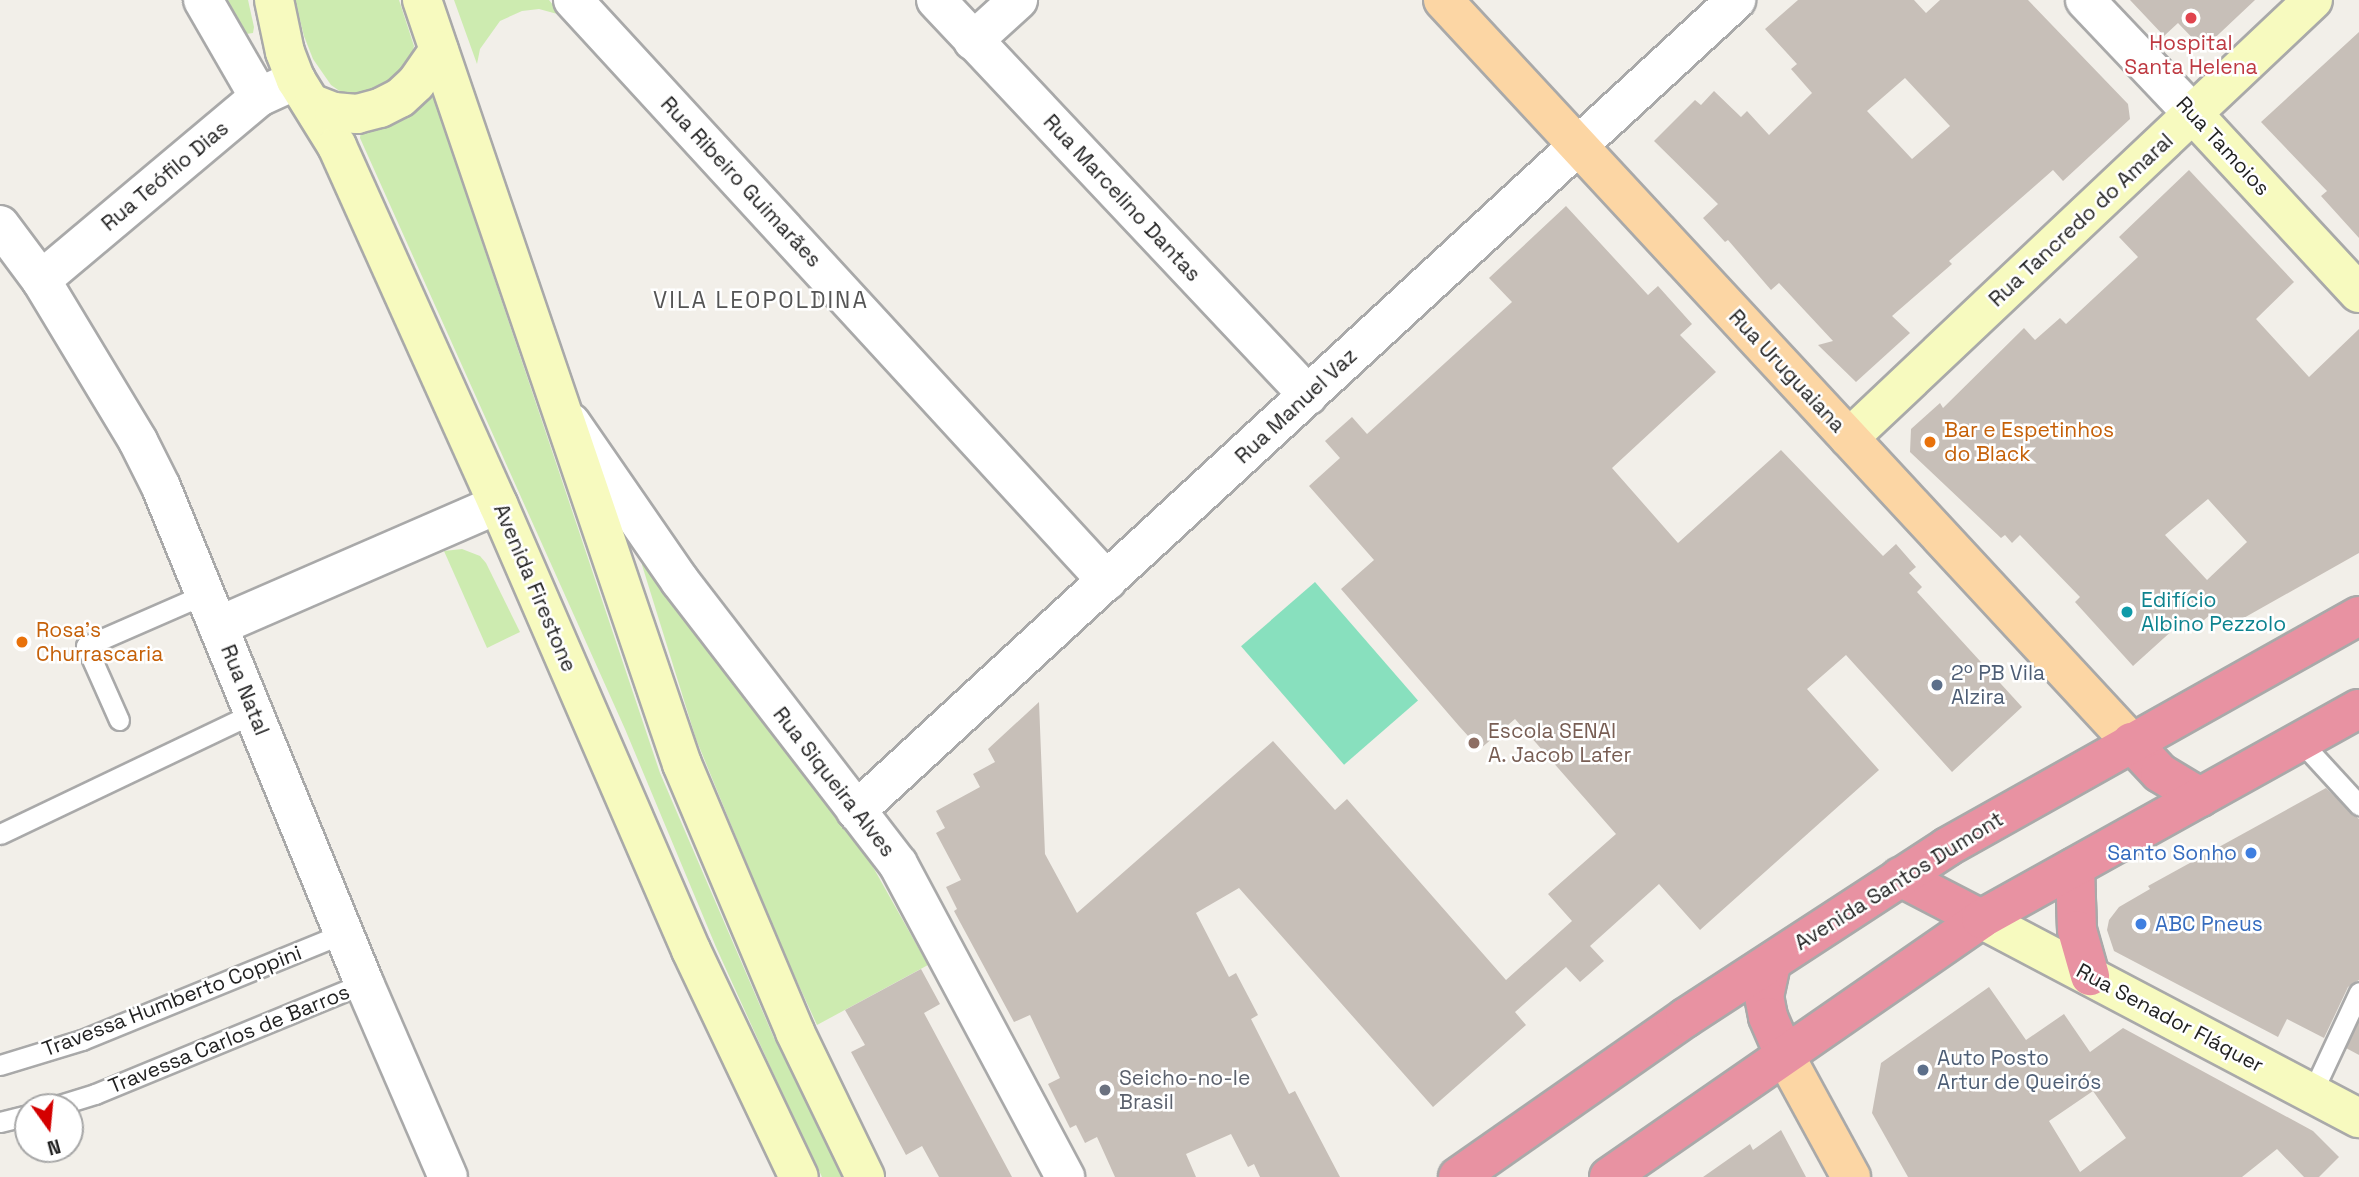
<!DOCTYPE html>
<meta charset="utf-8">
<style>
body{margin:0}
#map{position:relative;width:2359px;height:1177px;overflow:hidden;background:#f2efe9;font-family:"Space Grotesk",sans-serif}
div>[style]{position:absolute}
.grass>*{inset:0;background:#cdebb0}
.pitch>*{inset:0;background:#88e0be;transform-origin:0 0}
.building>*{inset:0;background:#c7bfb8}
.roads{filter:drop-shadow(2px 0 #a9a9a9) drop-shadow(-2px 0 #a9a9a9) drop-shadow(0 2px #a9a9a9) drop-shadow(0 -2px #a9a9a9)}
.lane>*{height:19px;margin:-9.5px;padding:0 9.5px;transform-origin:9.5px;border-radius:9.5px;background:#fff}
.street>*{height:38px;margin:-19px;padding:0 19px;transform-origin:19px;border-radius:19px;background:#fff}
.secondary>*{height:38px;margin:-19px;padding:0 19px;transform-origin:19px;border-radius:19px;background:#f7fabf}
.primary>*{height:38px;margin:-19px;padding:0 19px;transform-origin:19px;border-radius:19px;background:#fcd6a4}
.highway>*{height:38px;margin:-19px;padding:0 19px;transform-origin:19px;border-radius:19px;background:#e892a2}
.dots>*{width:19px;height:19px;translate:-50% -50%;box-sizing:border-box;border:4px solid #fff;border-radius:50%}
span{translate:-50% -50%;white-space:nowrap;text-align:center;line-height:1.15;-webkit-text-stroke:5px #fff;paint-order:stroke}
.health-label{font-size:21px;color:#be3a42}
.street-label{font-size:21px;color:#222}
.food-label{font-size:21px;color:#c56008}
.left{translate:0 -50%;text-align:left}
.culture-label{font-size:21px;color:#0d838f}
.service-label{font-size:21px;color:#4e5e75}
.education-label{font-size:21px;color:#785e54}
.shop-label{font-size:21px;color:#366cbe}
.right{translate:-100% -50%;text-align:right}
.worship-label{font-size:21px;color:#5b616d}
.neighbourhood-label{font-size:23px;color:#555;letter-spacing:2px}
.north{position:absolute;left:14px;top:1093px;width:70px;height:70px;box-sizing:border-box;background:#fff;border:2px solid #a7a7a7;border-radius:50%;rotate:165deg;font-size:19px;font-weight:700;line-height:28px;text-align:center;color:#222}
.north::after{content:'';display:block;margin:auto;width:24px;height:32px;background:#d40000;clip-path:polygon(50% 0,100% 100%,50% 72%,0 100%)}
</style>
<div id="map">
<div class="grass">
<div style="clip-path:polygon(228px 0,248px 0,254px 27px,253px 33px,246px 34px,242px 30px)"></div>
<div style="clip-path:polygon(295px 0,399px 0,414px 46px,409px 66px,389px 88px,355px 96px,341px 92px,331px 85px,313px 59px,304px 36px)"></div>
<div style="clip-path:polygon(454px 0,549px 0,561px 15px,539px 9px,522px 11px,500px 21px,480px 49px,477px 64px)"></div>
<div style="clip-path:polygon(433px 96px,660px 773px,774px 1038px,845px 1177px,822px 1177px,783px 1095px,716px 947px,625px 729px,360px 138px,361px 130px,402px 120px)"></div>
<div style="clip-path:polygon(462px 549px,480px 556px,486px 563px,520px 632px,487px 648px,444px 551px)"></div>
<div style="clip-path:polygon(643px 561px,864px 851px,928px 965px,817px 1025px,779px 942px,696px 739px,642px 565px)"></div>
</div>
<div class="pitch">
<div style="left:1315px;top:582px;width:157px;height:98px;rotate:49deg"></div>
</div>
<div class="building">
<div style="clip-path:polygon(evenodd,1798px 0,1914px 0,1926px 13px,1940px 0,2028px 0,2128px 104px,2130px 119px,2063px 181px,2053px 170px,1949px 261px,1952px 264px,1892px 316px,1910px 333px,1856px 382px,1818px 345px,1833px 341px,1779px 283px,1771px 290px,1728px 240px,1725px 242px,1703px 218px,1718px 204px,1654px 141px,1695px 100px,1701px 105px,1714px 91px,1741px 117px,1747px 111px,1769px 135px,1812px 93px,1791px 69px,1797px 64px,1765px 29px,1798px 0,1905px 78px,1950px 126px,1912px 159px,1867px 111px,1905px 78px)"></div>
<div style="clip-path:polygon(2130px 0,2255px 0,2203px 49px,2178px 23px,2164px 36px)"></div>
<div style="clip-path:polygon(2359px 32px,2359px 238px,2321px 196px,2327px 191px,2261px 122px)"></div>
<div style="clip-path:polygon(evenodd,2189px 170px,2294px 282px,2256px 319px,2309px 377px,2359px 329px,2359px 553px,2226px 628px,2212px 613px,2194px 629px,2185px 619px,2133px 666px,2075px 602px,2080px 597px,2020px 535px,2012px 543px,2005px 535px,2001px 538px,1910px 452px,1911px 429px,1940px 403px,1943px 408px,2024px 328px,2035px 340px,2060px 318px,2066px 324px,2138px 257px,2119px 237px,2189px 170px,2208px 499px,2247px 542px,2207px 580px,2165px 535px,2208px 499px)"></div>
<div style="clip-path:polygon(1566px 206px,1648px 295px,1658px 286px,1692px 324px,1680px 335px,1716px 372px,1612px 468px,1678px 543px,1781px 450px,1883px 556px,1896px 544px,1916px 567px,1909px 573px,1922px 587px,1917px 592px,2022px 707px,1952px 772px,1846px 655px,1807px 689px,1879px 770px,1700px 930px,1659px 884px,1590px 946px,1604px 961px,1580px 982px,1566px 967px,1515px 1012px,1526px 1025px,1433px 1107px,1239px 888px,1196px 913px,1229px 977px,1236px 973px,1258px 1015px,1251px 1019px,1289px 1094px,1295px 1091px,1340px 1177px,1260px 1177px,1254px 1164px,1248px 1167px,1231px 1134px,1186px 1154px,1196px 1177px,1115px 1177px,1097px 1137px,1085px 1143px,1076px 1125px,1070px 1128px,1048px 1084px,1060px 1078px,1030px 1015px,1014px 1022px,954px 911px,957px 909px,946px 887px,961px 880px,936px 833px,945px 828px,936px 811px,980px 787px,973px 774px,995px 762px,988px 749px,1039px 702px,1045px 854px,1077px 913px,1273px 741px,1335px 810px,1347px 799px,1506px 980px,1572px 921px,1548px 894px,1616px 834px,1515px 719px,1480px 749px,1459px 726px,1341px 589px,1374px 560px,1309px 486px,1340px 458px,1325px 441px,1352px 417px,1367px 434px,1512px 302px,1489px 278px)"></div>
<div style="clip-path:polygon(2326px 788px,2359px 819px,2359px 980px,2348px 987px,2324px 1038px,2287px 1019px,2278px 1037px,2114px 951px,2107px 930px,2109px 920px,2119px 907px,2150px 889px,2148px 886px)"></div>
<div style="clip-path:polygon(921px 969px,940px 1004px,924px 1013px,1012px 1177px,939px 1177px,922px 1146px,906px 1155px,851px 1052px,865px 1045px,845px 1010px)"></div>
<div style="clip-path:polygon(evenodd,1989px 987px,2026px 1040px,2064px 1014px,2090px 1052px,2123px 1028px,2313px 1131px,2339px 1157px,2319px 1177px,2304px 1177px,2277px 1149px,2242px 1177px,1908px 1177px,1872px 1113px,1881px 1063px,1989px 987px,2093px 1091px,2126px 1138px,2080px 1172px,2049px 1121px,2093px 1091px)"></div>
<div style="clip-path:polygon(2359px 1021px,2359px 1055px,2346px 1048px)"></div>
<div style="clip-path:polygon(1781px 1130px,1806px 1177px,1703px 1177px,1750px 1144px,1753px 1150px)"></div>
</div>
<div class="roads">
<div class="lane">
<div style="left:119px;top:720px;width:81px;rotate:-114deg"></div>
<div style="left:86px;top:646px;width:130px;rotate:-23.6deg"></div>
<div style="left:2301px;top:742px;width:86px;rotate:47.4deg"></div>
<div style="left:0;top:834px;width:281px;rotate:-25.5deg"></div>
<div style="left:0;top:1065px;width:86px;rotate:-17deg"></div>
<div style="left:82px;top:1040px;width:283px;rotate:-22.2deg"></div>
<div style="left:2312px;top:1093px;width:111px;rotate:-65deg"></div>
<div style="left:53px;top:1107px;width:44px;rotate:-17.2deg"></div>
<div style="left:95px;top:1094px;width:291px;rotate:-22.4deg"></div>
<div style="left:0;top:1122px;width:29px;rotate:-14deg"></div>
</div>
<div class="street">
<div style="left:203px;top:0;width:112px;rotate:60deg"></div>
<div style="left:573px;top:0;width:789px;rotate:47.41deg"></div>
<div style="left:936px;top:0;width:543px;rotate:46.72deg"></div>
<div style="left:2085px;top:0;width:157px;rotate:46.5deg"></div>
<div style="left:973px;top:41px;width:61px;rotate:-42.3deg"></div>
<div style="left:0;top:225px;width:69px;rotate:53.3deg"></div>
<div style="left:41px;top:280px;width:188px;rotate:58.9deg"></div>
<div style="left:138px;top:441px;width:51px;rotate:63.4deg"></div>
<div style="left:161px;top:487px;width:536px;rotate:67.74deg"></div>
<div style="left:364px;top:983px;width:211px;rotate:66.6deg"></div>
<div style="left:41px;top:280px;width:285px;rotate:-40deg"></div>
<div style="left:259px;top:97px;width:41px;rotate:-24.7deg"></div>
<div style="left:571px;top:423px;width:192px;rotate:55.4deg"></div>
<div style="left:680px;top:581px;width:357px;rotate:52.4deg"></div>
<div style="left:898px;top:864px;width:355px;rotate:61.9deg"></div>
<div style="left:218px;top:626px;width:305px;rotate:-23.5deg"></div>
<div style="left:856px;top:811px;width:1197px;rotate:-42.66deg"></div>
</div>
<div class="secondary">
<div style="left:274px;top:0;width:53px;rotate:78.1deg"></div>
<div style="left:285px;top:52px;width:30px;rotate:69deg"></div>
<div style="left:296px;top:80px;width:78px;rotate:58.2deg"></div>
<div style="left:337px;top:146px;width:393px;rotate:65.8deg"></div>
<div style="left:498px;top:504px;width:486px;rotate:66.6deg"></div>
<div style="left:691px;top:950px;width:251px;rotate:64.6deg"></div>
<div style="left:422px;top:0;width:807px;rotate:71.21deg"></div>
<div style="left:682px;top:764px;width:291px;rotate:67.1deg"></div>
<div style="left:795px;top:1032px;width:161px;rotate:64.2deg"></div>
<div style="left:313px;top:104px;width:22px;rotate:21deg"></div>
<div style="left:334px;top:112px;width:23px;rotate:5deg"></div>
<div style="left:357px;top:114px;width:24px;rotate:-15deg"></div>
<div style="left:380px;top:108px;width:22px;rotate:-27deg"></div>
<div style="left:400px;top:98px;width:22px;rotate:-43deg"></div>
<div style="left:416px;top:83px;width:40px;rotate:-55.1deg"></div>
<div style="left:2193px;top:114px;width:244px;rotate:47.2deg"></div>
<div style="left:1849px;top:438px;width:638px;rotate:-43.35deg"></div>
<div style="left:1981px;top:919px;width:427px;rotate:27.8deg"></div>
</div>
<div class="primary">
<div style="left:1443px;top:0;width:1012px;rotate:47.16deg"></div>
<div style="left:1784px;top:1054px;width:140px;rotate:61.4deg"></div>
</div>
<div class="highway">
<div style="left:2131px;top:742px;width:42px;rotate:46.9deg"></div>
<div style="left:2160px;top:773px;width:47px;rotate:31deg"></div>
<div style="left:2075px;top:867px;width:63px;rotate:88.2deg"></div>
<div style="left:2077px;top:930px;width:48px;rotate:74.2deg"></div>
<div style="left:1900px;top:877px;width:91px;rotate:27.4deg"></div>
<div style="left:1771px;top:964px;width:33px;rotate:102deg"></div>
<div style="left:1764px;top:996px;width:21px;rotate:79deg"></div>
<div style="left:1768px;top:1017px;width:40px;rotate:66.6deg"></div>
<div style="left:1458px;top:1177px;width:277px;rotate:-35deg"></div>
<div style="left:1685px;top:1018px;width:313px;rotate:-33.1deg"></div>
<div style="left:1947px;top:847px;width:472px;rotate:-29.3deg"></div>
<div style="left:1609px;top:1177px;width:453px;rotate:-34.7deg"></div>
<div style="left:1981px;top:919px;width:432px;rotate:-29.1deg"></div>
</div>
</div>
<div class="dots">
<div style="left:2191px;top:18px;background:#e0444e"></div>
<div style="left:1930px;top:442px;background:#e8710a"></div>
<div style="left:2127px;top:612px;background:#0f9aa8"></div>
<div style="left:22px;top:642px;background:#e8710a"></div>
<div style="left:1937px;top:685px;background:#5c6f8a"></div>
<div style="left:1474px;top:743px;background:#8d6e63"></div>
<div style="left:2251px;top:853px;background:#3f7fe0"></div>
<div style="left:2141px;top:924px;background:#3f7fe0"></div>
<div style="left:1923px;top:1070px;background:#5c6f8a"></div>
<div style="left:1105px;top:1090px;background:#6b7280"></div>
</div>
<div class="health-label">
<span style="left:2191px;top:55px">Hospital<br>Santa Helena</span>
</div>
<div class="street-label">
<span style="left:2223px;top:146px;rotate:47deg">Rua Tamoios</span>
<span style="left:165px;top:176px;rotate:-40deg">Rua Teófilo Dias</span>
<span style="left:741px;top:182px;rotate:47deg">Rua Ribeiro Guimarães</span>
<span style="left:1122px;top:198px;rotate:47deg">Rua Marcelino Dantas</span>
<span style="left:2081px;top:220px;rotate:-43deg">Rua Tancredo do Amaral</span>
<span style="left:1787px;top:371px;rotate:47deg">Rua Uruguaiana</span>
<span style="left:1296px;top:406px;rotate:-43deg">Rua Manuel Vaz</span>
<span style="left:535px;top:588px;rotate:67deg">Avenida Firestone</span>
<span style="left:245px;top:690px;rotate:68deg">Rua Natal</span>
<span style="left:834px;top:782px;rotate:52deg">Rua Siqueira Alves</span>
<span style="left:1899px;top:881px;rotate:-32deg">Avenida Santos Dumont</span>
<span style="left:172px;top:1001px;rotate:-21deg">Travessa Humberto Coppini</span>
<span style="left:2170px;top:1018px;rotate:28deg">Rua Senador Fláquer</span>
<span style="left:229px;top:1039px;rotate:-22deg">Travessa Carlos de Barros</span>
</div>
<div class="food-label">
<span class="left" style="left:1944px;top:442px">Bar e Espetinhos<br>do Black</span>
<span class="left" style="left:36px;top:642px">Rosa's<br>Churrascaria</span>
</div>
<div class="culture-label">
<span class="left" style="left:2141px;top:612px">Edifício<br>Albino Pezzolo</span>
</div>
<div class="service-label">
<span class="left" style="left:1951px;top:685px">2º PB Vila<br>Alzira</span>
<span class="left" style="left:1937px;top:1070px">Auto Posto<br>Artur de Queirós</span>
</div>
<div class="education-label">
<span class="left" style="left:1488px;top:743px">Escola SENAI<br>A. Jacob Lafer</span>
</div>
<div class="shop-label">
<span class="right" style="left:2237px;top:853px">Santo Sonho</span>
<span class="left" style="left:2155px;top:924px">ABC Pneus</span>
</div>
<div class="worship-label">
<span class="left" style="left:1119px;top:1090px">Seicho-no-Ie<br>Brasil</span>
</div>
<div class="neighbourhood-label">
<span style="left:761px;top:300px">VILA LEOPOLDINA</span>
</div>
<div class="north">N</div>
</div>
